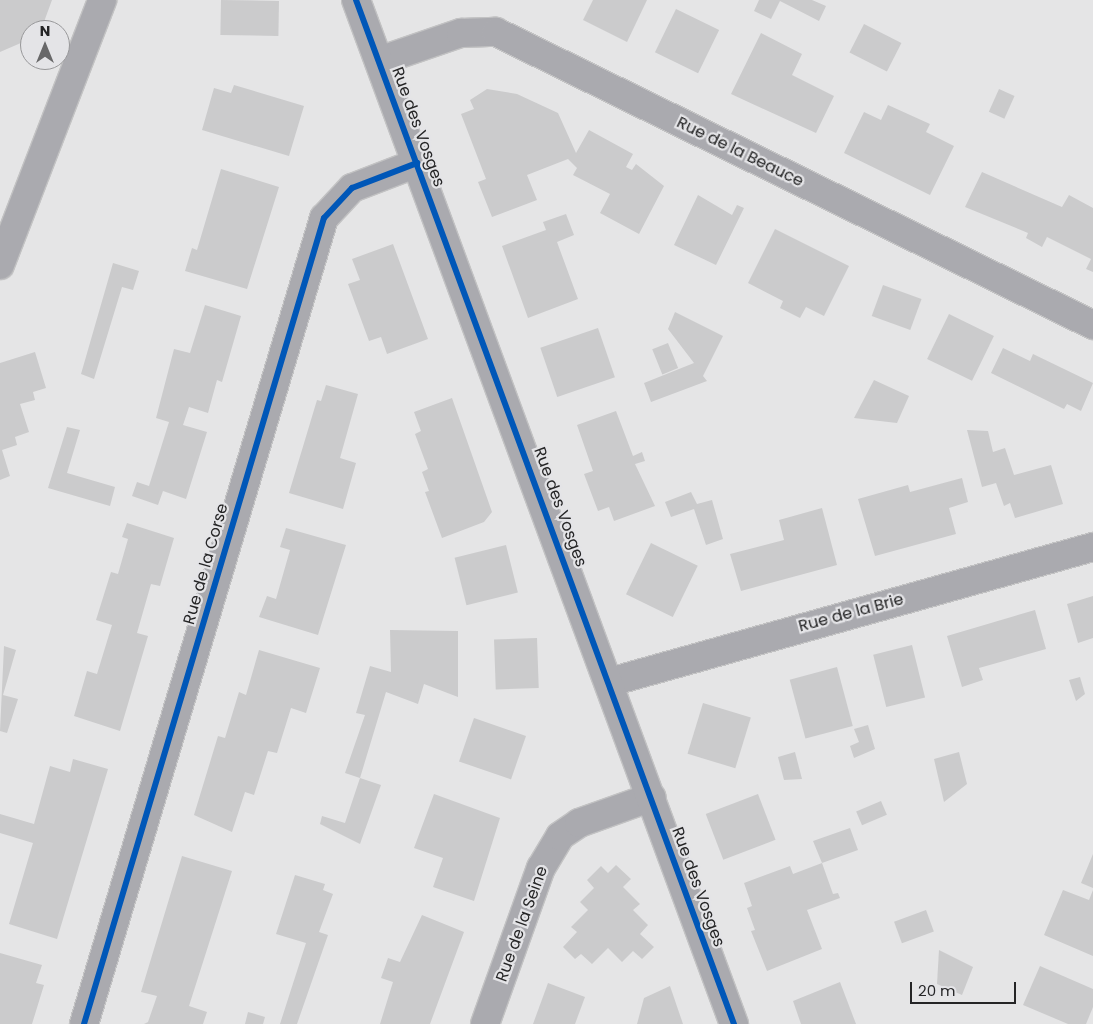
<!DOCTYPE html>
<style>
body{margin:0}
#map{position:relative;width:1093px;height:1024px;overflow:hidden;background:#e5e5e6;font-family:Poppins,sans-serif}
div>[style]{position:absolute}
.building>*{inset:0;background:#cbcbcc;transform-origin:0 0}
.roads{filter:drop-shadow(1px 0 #c2c2c3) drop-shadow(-1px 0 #c2c2c3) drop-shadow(0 1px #c2c2c3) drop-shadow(0 -1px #c2c2c3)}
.minor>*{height:28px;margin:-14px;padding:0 14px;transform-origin:14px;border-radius:14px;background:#aaaaaf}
.tertiary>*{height:28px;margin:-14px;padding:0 14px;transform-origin:14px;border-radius:14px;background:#aaaaaf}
.cycleway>*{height:6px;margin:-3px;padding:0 3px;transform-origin:3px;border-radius:3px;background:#0057b8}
span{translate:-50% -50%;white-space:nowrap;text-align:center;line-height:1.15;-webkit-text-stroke:4.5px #e4e4e7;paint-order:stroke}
.street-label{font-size:16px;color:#252526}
.north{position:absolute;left:20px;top:20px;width:50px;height:50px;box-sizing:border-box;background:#e4e4e7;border:1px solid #98989a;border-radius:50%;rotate:0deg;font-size:14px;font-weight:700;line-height:20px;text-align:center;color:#252526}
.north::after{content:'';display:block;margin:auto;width:18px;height:22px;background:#686869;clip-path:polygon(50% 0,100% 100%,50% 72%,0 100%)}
.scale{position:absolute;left:910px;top:982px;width:106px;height:22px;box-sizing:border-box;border:2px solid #252526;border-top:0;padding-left:6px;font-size:15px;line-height:18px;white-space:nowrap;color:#252526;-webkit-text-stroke:4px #e4e4e7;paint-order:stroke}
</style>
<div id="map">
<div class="building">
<div style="clip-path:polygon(0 0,52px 0,41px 30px,30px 30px,30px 39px,0 52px)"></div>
<div style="left:221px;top:0;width:58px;height:35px;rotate:1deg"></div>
<div style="clip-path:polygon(593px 0,647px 0,627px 42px,583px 20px)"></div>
<div style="clip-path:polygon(759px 0,812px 0,826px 6px,819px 21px,780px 1px,771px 19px,754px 11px)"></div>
<div style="left:676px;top:9px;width:48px;height:48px;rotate:26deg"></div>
<div style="left:864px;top:24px;width:42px;height:32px;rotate:27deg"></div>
<div style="clip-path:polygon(761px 33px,802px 54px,792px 75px,834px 96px,816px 133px,731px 94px)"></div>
<div style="clip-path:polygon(234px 85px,304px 106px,289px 156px,202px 130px,214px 88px,231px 93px)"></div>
<div style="clip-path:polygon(487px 89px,517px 94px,558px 113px,576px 153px,589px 130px,633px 154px,626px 167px,632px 170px,636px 164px,664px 186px,639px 234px,600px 213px,610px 194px,573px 175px,577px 168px,568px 159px,527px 175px,537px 200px,492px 217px,478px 182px,486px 179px,461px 114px,474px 109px,470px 100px)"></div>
<div style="left:999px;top:89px;width:17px;height:25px;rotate:24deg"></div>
<div style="clip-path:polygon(888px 105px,930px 124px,926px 132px,954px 146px,930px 195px,844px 153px,864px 112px,881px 120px)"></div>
<div style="clip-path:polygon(221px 169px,279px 187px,247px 289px,185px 271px,192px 248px,197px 250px)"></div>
<div style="clip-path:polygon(982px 172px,1062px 207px,1069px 195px,1093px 208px,1093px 272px,1086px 269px,1091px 259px,1047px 237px,1042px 247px,1026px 238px,1028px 233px,965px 207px)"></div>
<div style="clip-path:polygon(698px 195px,732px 215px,737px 205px,744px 208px,716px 265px,674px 245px)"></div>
<div style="clip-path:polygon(566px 214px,574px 235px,557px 242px,578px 299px,528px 318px,502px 246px,546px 230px,543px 222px)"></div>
<div style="clip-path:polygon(775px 229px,849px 266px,824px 316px,806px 307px,800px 318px,780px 308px,783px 301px,748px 283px)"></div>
<div style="clip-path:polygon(393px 244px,428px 339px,387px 354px,381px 337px,369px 341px,348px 284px,360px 280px,352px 259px)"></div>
<div style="clip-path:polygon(113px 263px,139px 271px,133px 290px,122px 287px,94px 379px,81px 374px)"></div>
<div style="left:883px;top:285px;width:41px;height:33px;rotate:20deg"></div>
<div style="clip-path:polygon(205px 305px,241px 316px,222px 382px,217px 380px,208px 413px,189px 407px,183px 425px,207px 432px,186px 499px,163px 491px,158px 505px,132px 496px,137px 482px,149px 486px,169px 422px,156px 418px,174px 349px,190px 353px)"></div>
<div style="clip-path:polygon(675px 312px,723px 336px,703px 376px,707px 381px,651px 402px,644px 383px,694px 363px,668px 329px)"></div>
<div style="left:949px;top:314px;width:50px;height:50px;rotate:26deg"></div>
<div style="left:598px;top:328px;width:52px;height:61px;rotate:71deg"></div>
<div style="left:668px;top:343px;width:27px;height:17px;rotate:68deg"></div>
<div style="clip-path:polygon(1003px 348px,1030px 361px,1033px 354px,1093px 383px,1081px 411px,1067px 404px,1064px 409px,991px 373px)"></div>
<div style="clip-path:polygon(35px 352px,46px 388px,33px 392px,35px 400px,20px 404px,29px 432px,15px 437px,17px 445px,2px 450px,10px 476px,0 480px,0 363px)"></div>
<div style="clip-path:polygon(874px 380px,909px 396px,897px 423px,854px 418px)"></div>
<div style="clip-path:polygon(326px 385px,358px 394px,340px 458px,356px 463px,343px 509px,289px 493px,317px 400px,321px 401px)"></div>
<div style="clip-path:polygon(452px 398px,492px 512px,484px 522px,442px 538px,425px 492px,429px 491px,422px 472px,428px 469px,415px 434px,421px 431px,414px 412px)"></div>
<div style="clip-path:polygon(616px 411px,633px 456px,642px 452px,645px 461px,635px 464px,655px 506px,614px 521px,609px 507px,598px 511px,584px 474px,593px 471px,577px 425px)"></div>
<div style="clip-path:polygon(67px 427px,80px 430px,67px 473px,115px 487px,110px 506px,48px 488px)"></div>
<div style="clip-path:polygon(967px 430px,988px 431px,993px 452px,1005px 448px,1014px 475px,1051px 465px,1063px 504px,1015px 518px,1010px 503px,1004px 506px,996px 483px,982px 487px)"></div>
<div style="clip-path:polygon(962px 478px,968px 502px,949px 508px,956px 534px,875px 556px,858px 499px,908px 485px,910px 492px)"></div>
<div style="clip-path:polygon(691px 492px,697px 504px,712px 500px,723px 539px,706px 545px,694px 509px,671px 517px,665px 502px)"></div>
<div style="clip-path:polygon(822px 508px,837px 565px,741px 591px,730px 554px,784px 540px,779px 520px)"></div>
<div style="clip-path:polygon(127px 523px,174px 538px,160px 586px,151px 584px,137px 633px,148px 636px,120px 731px,74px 716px,87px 671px,97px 674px,112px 625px,96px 620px,111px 572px,118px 574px,128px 539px,122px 537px)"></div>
<div style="clip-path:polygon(286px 528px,346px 545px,318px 635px,259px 617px,267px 596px,276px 599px,290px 550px,280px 547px)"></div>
<div style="left:651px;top:543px;width:52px;height:57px;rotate:26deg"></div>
<div style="left:506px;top:545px;width:49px;height:53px;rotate:76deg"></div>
<div style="clip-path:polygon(1093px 596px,1093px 638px,1078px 643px,1067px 604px)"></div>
<div style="clip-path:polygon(1035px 610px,1046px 649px,979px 668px,983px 680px,962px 687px,947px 636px)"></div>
<div style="clip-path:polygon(390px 630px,458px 631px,458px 697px,424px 684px,418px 704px,386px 692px,360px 778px,345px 773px,365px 715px,356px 713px,370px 666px,391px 672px)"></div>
<div style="left:537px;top:638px;width:50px;height:43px;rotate:88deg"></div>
<div style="left:912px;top:645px;width:54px;height:40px;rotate:76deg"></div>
<div style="clip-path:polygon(4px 646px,16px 650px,3px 695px,18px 699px,7px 733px,0 731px)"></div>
<div style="clip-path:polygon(259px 650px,320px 668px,306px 713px,291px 708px,277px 753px,268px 751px,254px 795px,245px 792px,232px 832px,194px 815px,218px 736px,225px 738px,239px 692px,246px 695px)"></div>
<div style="left:837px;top:667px;width:61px;height:49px;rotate:75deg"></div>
<div style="clip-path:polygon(1080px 677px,1085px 694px,1076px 701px,1069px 680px)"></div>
<div style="left:703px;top:703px;width:50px;height:53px;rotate:17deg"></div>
<div style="left:474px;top:718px;width:55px;height:46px;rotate:19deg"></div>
<div style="clip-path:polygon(868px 725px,875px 749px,854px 758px,850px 746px,859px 742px,854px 729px)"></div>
<div style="clip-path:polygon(795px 752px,802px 779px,784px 780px,778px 757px)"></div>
<div style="clip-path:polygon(959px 752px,967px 784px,944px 802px,934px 759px)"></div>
<div style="clip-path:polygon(73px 759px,108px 769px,57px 939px,9px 924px,33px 843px,0 833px,0 814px,34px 824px,50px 766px,70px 772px)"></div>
<div style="clip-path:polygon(360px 778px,381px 785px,360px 844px,320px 824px,322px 816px,345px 823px)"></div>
<div style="clip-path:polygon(434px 794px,500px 818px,474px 901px,433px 887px,443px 858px,414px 848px)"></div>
<div style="left:758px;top:794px;width:49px;height:56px;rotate:69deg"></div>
<div style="left:881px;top:801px;width:15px;height:27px;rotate:67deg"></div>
<div style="clip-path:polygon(850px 828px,858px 850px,822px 863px,833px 894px,838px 893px,840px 898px,807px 910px,822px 949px,767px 971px,751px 931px,755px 930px,747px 908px,752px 906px,744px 883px,790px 866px,793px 874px,822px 863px,813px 841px)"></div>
<div style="clip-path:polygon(1093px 854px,1093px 888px,1081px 883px)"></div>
<div style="clip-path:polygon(182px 856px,232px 871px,189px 1006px,207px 1012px,203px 1024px,144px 1024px,148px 1022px,157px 996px,141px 992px)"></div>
<div style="clip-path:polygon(616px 865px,631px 879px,623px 887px,640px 904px,633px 910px,648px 925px,640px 934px,654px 947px,642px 959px,633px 951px,622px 962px,608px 948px,592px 964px,581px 954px,575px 959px,563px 947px,577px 932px,571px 927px,588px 910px,580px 902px,594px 888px,587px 880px,601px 866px,608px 873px)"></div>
<div style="clip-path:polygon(295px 875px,325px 884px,323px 890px,333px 894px,319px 932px,328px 935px,297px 1024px,280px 1024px,306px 943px,276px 934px)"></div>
<div style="clip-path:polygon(1063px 890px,1089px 900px,1093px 890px,1093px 956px,1044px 935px)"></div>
<div style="left:926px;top:910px;width:23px;height:34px;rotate:70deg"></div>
<div style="clip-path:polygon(422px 915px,464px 932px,430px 1024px,380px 1024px,393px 982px,381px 978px,388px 958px,400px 962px)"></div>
<div style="clip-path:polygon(939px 950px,973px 967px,962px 995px,937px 984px)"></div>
<div style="clip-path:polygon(0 953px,42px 965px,36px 983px,44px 985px,32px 1024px,0 1024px)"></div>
<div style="clip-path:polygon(1040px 966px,1093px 989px,1093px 1007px,1086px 1024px,1068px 1024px,1023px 1005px)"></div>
<div style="clip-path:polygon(840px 982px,856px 1024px,801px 1024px,793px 1001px)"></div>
<div style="clip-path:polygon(548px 983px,585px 997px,575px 1024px,533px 1024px)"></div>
<div style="clip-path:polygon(670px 986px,683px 1024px,637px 1024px,644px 998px)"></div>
<div style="clip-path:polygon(248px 1012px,265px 1017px,263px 1024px,245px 1024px)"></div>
</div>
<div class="roads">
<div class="minor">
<div style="left:379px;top:61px;width:87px;rotate:-18.9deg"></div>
<div style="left:461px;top:33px;width:35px;rotate:-2deg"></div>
<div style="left:496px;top:32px;width:665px;rotate:26.14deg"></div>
<div style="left:0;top:265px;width:284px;rotate:-68.9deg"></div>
<div style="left:610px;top:682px;width:502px;rotate:-15.62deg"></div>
<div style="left:84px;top:1024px;width:841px;rotate:-73.42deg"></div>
<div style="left:324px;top:218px;width:41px;rotate:-47deg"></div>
<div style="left:352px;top:188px;width:70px;rotate:-21deg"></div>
<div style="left:485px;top:1024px;width:166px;rotate:-70.3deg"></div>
<div style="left:541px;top:868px;width:37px;rotate:-59deg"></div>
<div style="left:560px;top:836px;width:23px;rotate:-34deg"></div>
<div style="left:579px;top:823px;width:77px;rotate:-19.6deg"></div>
</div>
<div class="tertiary">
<div style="left:356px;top:0;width:1092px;rotate:69.74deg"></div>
</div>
</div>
<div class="cycleway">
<div style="left:356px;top:0;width:1092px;rotate:69.74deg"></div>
<div style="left:84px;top:1024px;width:841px;rotate:-73.42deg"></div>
<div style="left:324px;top:218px;width:41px;rotate:-47deg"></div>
<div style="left:352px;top:188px;width:70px;rotate:-21deg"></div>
</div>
<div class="street-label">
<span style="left:418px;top:127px;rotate:70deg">Rue des Vosges</span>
<span style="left:740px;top:152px;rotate:26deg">Rue de la Beauce</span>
<span style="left:560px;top:507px;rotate:70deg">Rue des Vosges</span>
<span style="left:206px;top:564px;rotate:-74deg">Rue de la Corse</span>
<span style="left:851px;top:613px;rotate:-15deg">Rue de la Brie</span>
<span style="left:698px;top:887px;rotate:70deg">Rue des Vosges</span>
<span style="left:522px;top:924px;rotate:-70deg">Rue de la Seine</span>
</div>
<div class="north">N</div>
<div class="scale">20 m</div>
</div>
